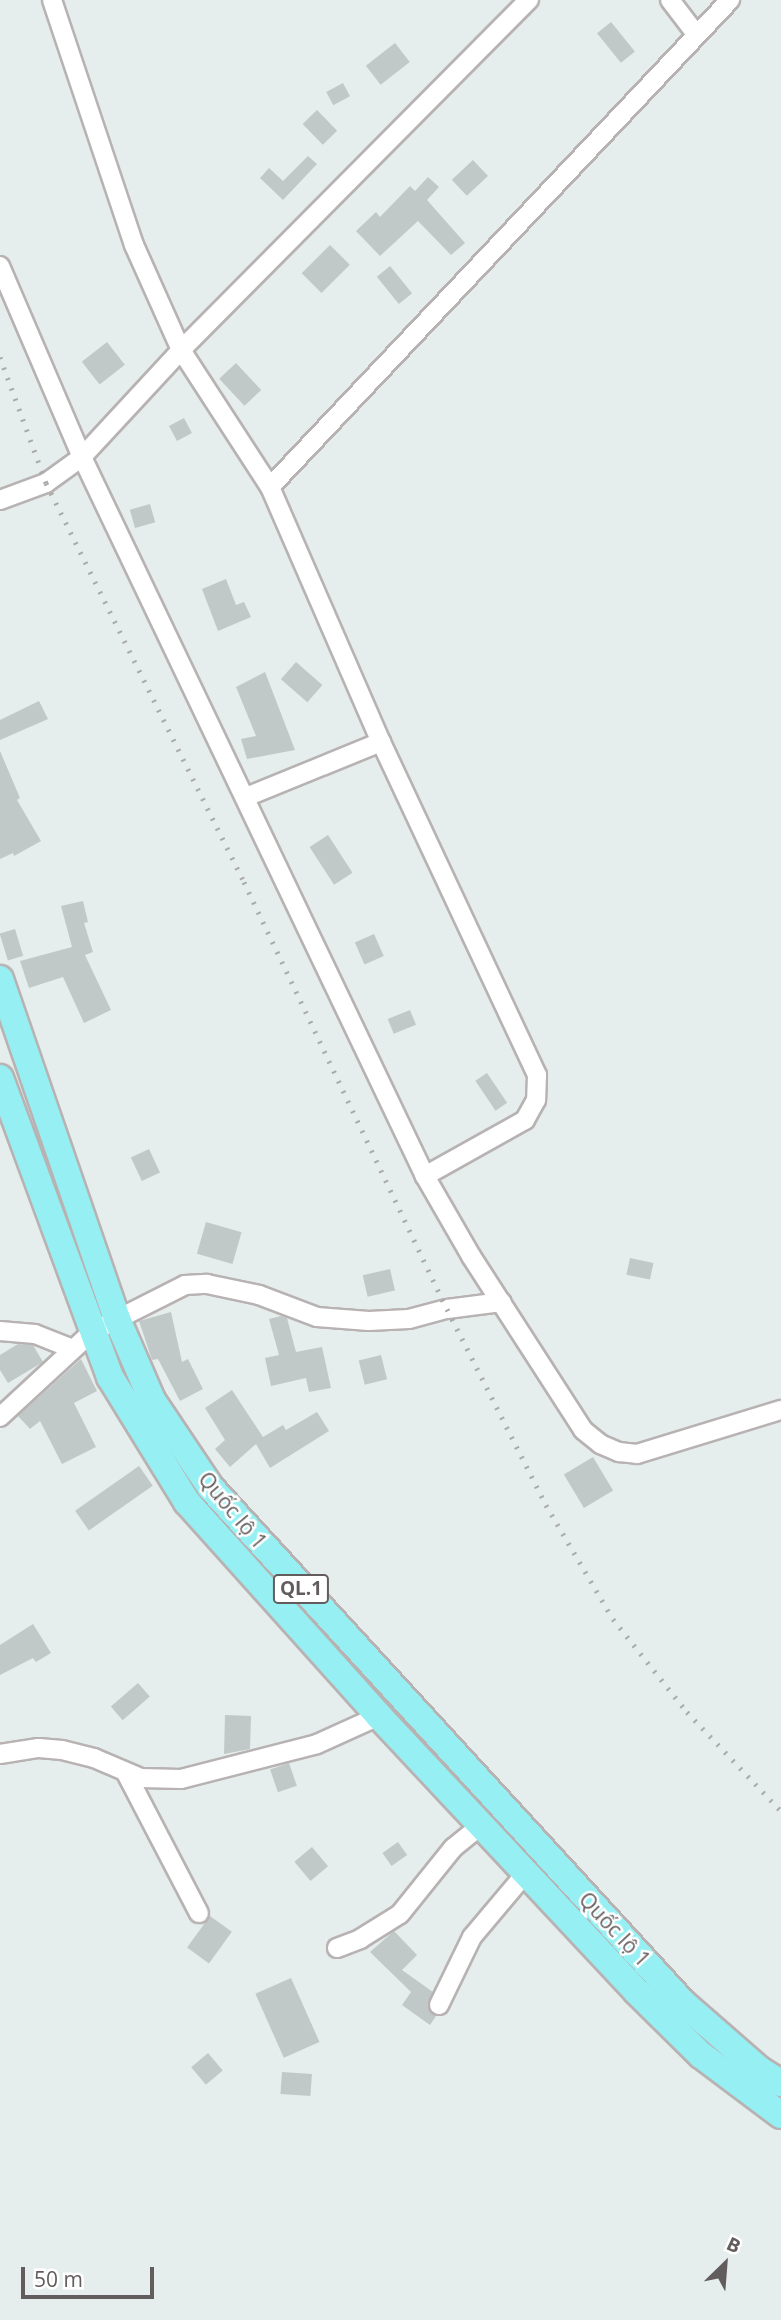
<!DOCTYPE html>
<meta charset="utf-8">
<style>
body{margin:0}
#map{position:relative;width:781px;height:2320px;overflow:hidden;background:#e5eded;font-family:"Open Sans",sans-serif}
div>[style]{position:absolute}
.building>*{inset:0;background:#c1c9c8;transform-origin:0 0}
.roads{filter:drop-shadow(2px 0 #b8b2b2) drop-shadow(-2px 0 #b8b2b2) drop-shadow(0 2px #b8b2b2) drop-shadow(0 -2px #b8b2b2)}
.minor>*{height:18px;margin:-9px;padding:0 9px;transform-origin:9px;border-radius:9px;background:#fff}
.highway>*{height:26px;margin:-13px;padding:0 13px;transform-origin:13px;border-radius:13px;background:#96eff2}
.rail>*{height:5px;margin-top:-2.5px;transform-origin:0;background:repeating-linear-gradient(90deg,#aaa8a8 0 2px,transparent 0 11px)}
span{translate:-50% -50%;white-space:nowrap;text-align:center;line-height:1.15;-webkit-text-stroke:5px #fff;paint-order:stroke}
.shield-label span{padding:2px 5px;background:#fff;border:2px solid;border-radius:5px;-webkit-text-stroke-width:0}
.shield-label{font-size:19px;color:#635c5d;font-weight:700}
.street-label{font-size:21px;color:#635c5d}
.north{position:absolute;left:690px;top:2229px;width:70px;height:70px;-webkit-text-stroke:5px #fff;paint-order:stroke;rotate:25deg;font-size:19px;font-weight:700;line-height:28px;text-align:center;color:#635c5d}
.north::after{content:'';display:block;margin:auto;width:24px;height:32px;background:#635c5d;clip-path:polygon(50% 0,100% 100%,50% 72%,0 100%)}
.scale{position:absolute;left:21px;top:2267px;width:133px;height:32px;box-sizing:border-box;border:4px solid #635c5d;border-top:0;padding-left:9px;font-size:21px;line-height:24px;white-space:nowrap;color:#635c5d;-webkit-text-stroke:5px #fff;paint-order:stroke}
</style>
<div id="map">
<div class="building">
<div style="left:611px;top:22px;width:38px;height:18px;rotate:51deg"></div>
<div style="left:395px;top:43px;width:24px;height:37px;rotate:52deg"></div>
<div style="left:343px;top:83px;width:15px;height:19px;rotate:62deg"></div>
<div style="left:317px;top:110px;width:29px;height:20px;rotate:46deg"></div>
<div style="clip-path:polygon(308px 156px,317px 164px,283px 200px,260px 178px,269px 168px,283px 181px)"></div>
<div style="left:473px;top:160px;width:22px;height:29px;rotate:47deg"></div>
<div style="clip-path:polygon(428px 177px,439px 187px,427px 200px,465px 243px,451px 255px,418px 221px,380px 256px,356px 231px,376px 212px,380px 217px,410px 186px,415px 191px)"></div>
<div style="left:330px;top:245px;width:28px;height:40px;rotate:45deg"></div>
<div style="left:390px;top:266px;width:35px;height:17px;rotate:51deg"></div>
<div style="left:107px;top:342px;width:29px;height:32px;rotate:52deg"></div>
<div style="left:236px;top:363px;width:37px;height:23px;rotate:47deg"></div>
<div style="left:184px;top:418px;width:17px;height:17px;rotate:62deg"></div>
<div style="left:150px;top:504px;width:19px;height:21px;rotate:74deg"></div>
<div style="clip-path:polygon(226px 579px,236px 605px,244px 602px,251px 617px,218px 631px,202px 589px)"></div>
<div style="left:296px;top:662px;width:35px;height:23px;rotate:41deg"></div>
<div style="clip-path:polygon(265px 672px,295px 750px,247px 759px,241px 739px,256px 736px,236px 687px)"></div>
<div style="clip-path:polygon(39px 701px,48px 719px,0 740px,0 720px)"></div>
<div style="clip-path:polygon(0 751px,20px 798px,17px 800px,41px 841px,14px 856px,13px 853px,0 859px)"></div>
<div style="left:328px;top:835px;width:45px;height:22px;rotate:57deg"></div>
<div style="clip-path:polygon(83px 901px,88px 922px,84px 923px,93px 952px,85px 955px,111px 1010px,84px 1023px,63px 977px,29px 988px,20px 961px,72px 947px,61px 906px)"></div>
<div style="left:15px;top:929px;width:28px;height:16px;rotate:73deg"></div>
<div style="left:374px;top:934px;width:24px;height:21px;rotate:66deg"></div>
<div style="left:410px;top:1010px;width:16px;height:24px;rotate:68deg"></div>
<div style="left:487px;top:1073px;width:36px;height:14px;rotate:56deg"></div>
<div style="left:149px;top:1149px;width:26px;height:20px;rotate:65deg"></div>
<div style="left:206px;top:1222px;width:37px;height:33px;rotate:16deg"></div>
<div style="left:630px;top:1258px;width:24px;height:17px;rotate:12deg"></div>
<div style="left:390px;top:1269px;width:22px;height:28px;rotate:77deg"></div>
<div style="clip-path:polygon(171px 1312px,182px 1362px,188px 1359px,203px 1389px,180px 1401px,158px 1359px,152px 1360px,139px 1321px)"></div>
<div style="clip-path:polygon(281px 1316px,287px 1318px,296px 1352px,322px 1347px,331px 1388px,309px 1392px,306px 1378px,271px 1386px,265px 1358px,279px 1355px,269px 1319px)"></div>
<div style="clip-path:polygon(18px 1344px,33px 1345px,43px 1362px,8px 1383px,0 1370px,0 1355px)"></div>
<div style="left:381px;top:1355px;width:25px;height:23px;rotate:76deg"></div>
<div style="clip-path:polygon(81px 1359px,97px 1391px,74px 1403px,96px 1447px,62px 1464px,40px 1421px,30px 1429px,18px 1416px)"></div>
<div style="clip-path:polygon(232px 1390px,263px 1437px,283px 1425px,286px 1430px,317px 1412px,329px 1431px,270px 1468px,256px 1444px,230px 1467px,215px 1449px,225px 1440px,205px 1408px)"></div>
<div style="left:593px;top:1457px;width:39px;height:34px;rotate:59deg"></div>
<div style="left:139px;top:1466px;width:24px;height:78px;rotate:55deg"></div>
<div style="clip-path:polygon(33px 1624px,51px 1653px,36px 1662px,33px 1658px,0 1675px,0 1645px)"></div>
<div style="left:138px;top:1683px;width:18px;height:36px;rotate:49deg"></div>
<div style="clip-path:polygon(225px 1715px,251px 1716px,250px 1749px,224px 1754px)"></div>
<div style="left:289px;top:1763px;width:24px;height:20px;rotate:71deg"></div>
<div style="left:398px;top:1842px;width:16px;height:19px;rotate:55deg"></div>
<div style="left:312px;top:1847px;width:25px;height:23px;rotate:50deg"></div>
<div style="left:210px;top:1916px;width:27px;height:39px;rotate:36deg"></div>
<div style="clip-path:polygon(394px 1931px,417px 1955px,402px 1970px,433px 1992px,428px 2006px,436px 2016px,430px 2025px,402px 2005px,411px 1992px,370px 1952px)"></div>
<div style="left:291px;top:1978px;width:70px;height:39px;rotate:66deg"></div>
<div style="left:208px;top:2053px;width:23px;height:22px;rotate:50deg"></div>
<div style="left:282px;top:2072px;width:30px;height:22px;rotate:4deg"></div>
</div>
<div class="roads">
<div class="minor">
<div style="left:52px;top:0;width:258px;rotate:71.5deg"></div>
<div style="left:134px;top:245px;width:115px;rotate:65.9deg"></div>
<div style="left:181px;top:350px;width:163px;rotate:57deg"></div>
<div style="left:270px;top:487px;width:278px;rotate:66.5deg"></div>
<div style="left:381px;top:742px;width:368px;rotate:64.9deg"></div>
<div style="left:537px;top:1075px;width:25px;rotate:92deg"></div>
<div style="left:536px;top:1100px;width:23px;rotate:119deg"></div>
<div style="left:525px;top:1120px;width:115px;rotate:150.8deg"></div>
<div style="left:670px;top:0;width:43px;rotate:52.6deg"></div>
<div style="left:0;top:266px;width:208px;rotate:66.8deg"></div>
<div style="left:82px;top:457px;width:797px;rotate:64.5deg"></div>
<div style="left:425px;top:1176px;width:92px;rotate:60.1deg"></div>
<div style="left:471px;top:1256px;width:207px;rotate:57.2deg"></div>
<div style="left:583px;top:1430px;width:22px;rotate:39deg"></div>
<div style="left:600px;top:1444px;width:21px;rotate:23deg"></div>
<div style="left:619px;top:1452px;width:18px;rotate:6deg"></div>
<div style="left:637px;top:1454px;width:151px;rotate:-17deg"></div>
<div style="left:270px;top:487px;width:670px;rotate:-46.63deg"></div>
<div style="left:0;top:500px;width:49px;rotate:-20.3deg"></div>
<div style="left:46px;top:483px;width:44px;rotate:-35.8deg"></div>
<div style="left:82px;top:457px;width:146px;rotate:-47.2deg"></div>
<div style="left:181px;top:350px;width:494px;rotate:-45.2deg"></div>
<div style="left:246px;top:797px;width:146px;rotate:-22.2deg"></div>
<div style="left:0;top:1331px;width:35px;rotate:5deg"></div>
<div style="left:35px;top:1334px;width:41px;rotate:21.5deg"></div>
<div style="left:0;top:1417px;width:125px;rotate:-42.7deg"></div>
<div style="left:92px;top:1332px;width:104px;rotate:-26.8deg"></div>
<div style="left:185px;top:1285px;width:22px;rotate:-3deg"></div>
<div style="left:207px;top:1284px;width:53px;rotate:11.9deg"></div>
<div style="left:259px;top:1295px;width:62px;rotate:20.8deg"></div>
<div style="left:317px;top:1317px;width:52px;rotate:4.4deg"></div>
<div style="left:369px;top:1321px;width:40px;rotate:-2.9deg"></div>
<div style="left:409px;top:1319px;width:39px;rotate:-15deg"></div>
<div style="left:447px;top:1309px;width:55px;rotate:-7.3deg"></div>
<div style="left:0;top:1754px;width:39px;rotate:-9deg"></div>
<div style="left:39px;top:1748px;width:23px;rotate:5deg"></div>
<div style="left:62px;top:1750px;width:33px;rotate:14deg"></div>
<div style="left:94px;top:1758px;width:51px;rotate:23.1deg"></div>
<div style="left:141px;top:1778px;width:40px;rotate:1.4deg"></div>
<div style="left:181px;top:1779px;width:140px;rotate:-14.4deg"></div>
<div style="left:317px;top:1744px;width:68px;rotate:-24.3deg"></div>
<div style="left:126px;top:1773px;width:158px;rotate:62.5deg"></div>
<div style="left:337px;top:1948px;width:25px;rotate:-21deg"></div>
<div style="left:360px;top:1939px;width:47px;rotate:-32deg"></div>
<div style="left:400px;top:1914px;width:85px;rotate:-51.2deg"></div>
<div style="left:453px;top:1848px;width:35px;rotate:-39deg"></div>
<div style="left:439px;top:2005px;width:76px;rotate:-64.1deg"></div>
<div style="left:472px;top:1937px;width:82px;rotate:-49.9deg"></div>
</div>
<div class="highway">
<div style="left:0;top:979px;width:360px;rotate:71deg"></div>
<div style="left:117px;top:1319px;width:88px;rotate:66.6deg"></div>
<div style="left:152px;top:1400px;width:106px;rotate:56.2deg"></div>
<div style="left:211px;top:1488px;width:697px;rotate:47.5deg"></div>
<div style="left:682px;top:2002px;width:103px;rotate:41.1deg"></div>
<div style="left:760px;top:2070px;width:25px;rotate:32deg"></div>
<div style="left:0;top:1078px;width:319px;rotate:69.8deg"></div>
<div style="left:110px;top:1377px;width:147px;rotate:58.4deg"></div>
<div style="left:187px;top:1502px;width:288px;rotate:48.1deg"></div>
<div style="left:379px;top:1716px;width:376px;rotate:46.9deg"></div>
<div style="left:636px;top:1991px;width:91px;rotate:44.6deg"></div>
<div style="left:701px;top:2055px;width:100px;rotate:36.9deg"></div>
</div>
</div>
<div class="rail">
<div style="left:0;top:357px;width:134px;rotate:69.9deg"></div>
<div style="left:46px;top:483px;width:445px;rotate:63.6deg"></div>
<div style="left:244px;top:882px;width:473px;rotate:64.6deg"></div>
<div style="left:447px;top:1309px;width:220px;rotate:63.2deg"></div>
<div style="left:546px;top:1505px;width:132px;rotate:59.6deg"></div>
<div style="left:613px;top:1619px;width:119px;rotate:51.5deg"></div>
<div style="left:687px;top:1712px;width:137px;rotate:46.5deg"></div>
</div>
<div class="shield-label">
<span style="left:301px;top:1589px">QL.1</span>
</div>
<div class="street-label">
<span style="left:233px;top:1510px;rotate:50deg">Quốc lộ 1</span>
<span style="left:615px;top:1929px;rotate:47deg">Quốc lộ 1</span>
</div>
<div class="north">B</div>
<div class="scale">50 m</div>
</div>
